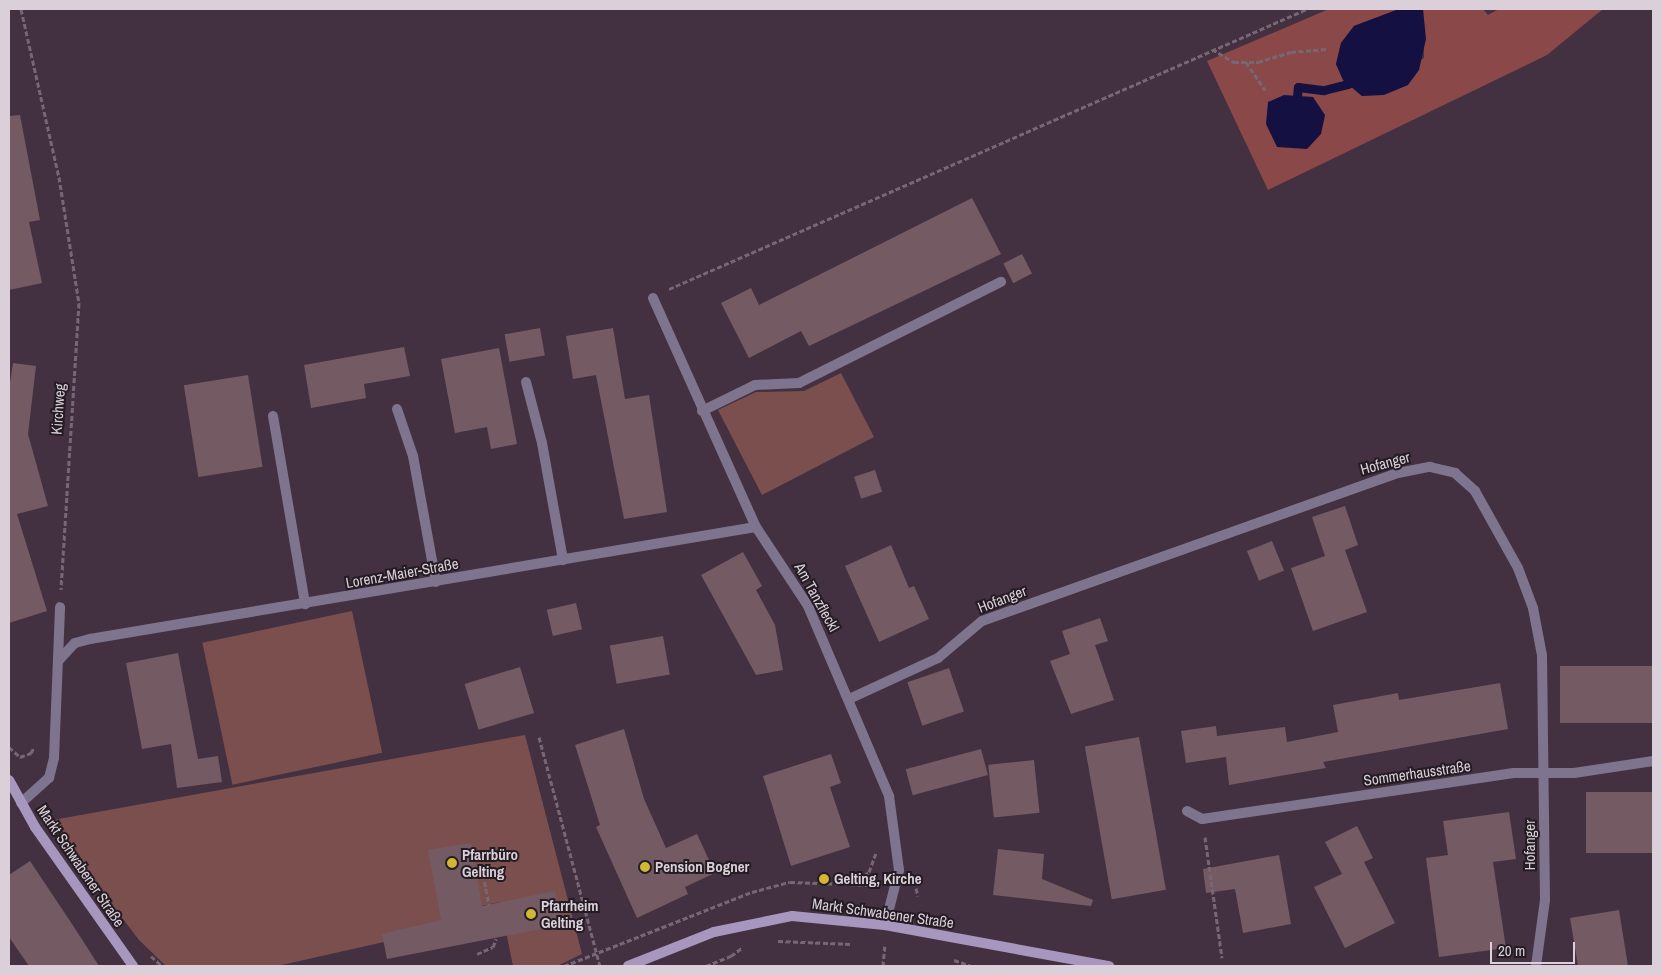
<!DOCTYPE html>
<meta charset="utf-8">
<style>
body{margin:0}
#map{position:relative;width:1662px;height:975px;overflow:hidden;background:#433141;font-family:"Archivo Narrow",sans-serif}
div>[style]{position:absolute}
.green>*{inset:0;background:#7c4f4f;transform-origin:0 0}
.forest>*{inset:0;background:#8b4849}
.water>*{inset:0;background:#141142}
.stream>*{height:9px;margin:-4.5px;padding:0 4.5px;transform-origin:4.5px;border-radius:4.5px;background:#141142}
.building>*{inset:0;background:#745a63;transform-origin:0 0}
.path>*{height:3px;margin-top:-1.5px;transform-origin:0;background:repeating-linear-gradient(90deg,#776775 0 5px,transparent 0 7.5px)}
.service>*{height:10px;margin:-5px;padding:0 5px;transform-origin:5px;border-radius:5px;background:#7f748e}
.minor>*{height:10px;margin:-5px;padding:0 5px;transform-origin:5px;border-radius:5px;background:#7f748e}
.secondary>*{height:10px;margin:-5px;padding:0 5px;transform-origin:5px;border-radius:5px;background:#a796be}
.dots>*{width:14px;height:14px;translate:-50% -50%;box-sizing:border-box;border:2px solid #241c23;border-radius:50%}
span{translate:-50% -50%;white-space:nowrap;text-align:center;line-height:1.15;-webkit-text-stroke:4px #241c23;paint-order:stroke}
.street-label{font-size:15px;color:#dbcfd9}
.poi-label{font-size:15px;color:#dbcfd9;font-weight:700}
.left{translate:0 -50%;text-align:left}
.frame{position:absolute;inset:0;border:10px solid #dbcfd9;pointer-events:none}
.scale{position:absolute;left:1490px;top:942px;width:85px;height:22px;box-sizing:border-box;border:2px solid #dbcfd9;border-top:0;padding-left:6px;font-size:15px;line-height:18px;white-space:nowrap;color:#dbcfd9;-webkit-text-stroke:4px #241c23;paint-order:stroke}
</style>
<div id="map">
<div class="green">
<div style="clip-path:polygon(841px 373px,874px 437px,762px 495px,718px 410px,756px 392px,804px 391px)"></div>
<div style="left:352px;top:611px;width:145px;height:153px;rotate:78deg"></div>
<div style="clip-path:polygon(525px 735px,582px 954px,557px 966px,513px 966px,500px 902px,465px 909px,472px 942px,384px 942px,277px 966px,166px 966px,139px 940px,75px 856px,53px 820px)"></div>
</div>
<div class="forest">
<div style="clip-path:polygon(1329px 9px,1399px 9px,1354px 26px,1341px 43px,1336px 64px,1343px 80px,1362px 96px,1424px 58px,1423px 9px,1483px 9px,1488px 15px,1499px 9px,1603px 9px,1547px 55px,1268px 190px,1207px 61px)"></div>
</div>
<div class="water">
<div style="clip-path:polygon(1399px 9px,1423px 9px,1426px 39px,1419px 70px,1408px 85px,1384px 95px,1362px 96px,1343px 80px,1336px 64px,1341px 43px,1354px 26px)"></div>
<div style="clip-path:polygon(1284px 95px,1313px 97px,1325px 115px,1321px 134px,1307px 149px,1277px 147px,1266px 124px,1268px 102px)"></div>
</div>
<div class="stream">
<div style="left:1297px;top:96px;width:9px;rotate:-84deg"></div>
<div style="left:1298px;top:87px;width:26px;rotate:7deg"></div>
<div style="left:1324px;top:90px;width:25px;rotate:-14deg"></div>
</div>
<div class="building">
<div style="clip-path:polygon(20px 115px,40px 220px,29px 222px,42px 283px,9px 290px,9px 116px)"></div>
<div style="clip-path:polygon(972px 198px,1001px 254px,809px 346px,801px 331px,749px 358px,721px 303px,751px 288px,759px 305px)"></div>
<div style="left:1022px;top:254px;width:22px;height:21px;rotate:63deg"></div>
<div style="left:540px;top:328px;width:28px;height:36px;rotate:80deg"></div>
<div style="clip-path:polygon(613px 328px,625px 399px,649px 395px,667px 512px,624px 519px,596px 375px,573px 379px,566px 336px)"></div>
<div style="clip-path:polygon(404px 347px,410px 376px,364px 384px,366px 398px,311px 408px,304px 365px)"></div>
<div style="clip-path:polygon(499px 348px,517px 444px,491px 449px,487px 427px,455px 433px,441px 359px)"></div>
<div style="clip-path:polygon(13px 363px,36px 366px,28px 434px,48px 506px,17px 514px,47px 611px,9px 623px,9px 389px)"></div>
<div style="left:248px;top:375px;width:93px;height:65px;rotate:81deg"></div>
<div style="left:875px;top:470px;width:23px;height:22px;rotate:72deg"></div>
<div style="clip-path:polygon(1345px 506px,1358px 545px,1345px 550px,1367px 612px,1313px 631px,1291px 568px,1325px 556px,1312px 517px)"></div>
<div style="left:1272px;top:541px;width:32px;height:27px;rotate:68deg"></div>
<div style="clip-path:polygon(891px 545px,909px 588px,914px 586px,929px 619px,879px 642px,845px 566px)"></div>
<div style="clip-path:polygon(743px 552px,762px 586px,756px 590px,775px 625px,783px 670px,756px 675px,701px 575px)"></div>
<div style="left:576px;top:603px;width:27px;height:30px;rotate:77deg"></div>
<div style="clip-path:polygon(1100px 618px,1108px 641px,1095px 645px,1114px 700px,1071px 714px,1050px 661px,1070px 654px,1062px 631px)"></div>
<div style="left:663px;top:636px;width:39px;height:54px;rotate:80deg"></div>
<div style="clip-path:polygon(178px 653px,198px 759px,218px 756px,222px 782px,177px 788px,171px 744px,142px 749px,126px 663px)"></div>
<div style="left:1653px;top:666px;width:57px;height:93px;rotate:90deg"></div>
<div style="left:520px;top:667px;width:48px;height:58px;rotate:73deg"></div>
<div style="left:949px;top:668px;width:46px;height:44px;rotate:71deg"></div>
<div style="clip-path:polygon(1500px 683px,1508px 729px,1323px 762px,1326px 768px,1229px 785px,1226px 757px,1186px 763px,1181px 731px,1216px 726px,1217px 736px,1285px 727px,1287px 742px,1338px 732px,1333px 705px,1398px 693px,1399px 700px)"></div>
<div style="clip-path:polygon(624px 729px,644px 799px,666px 848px,697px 834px,715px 873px,685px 887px,688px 894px,637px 918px,596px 827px,600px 825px,575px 745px)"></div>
<div style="left:1139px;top:737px;width:155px;height:55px;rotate:80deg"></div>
<div style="left:981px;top:749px;width:27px;height:78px;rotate:75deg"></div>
<div style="clip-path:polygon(831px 754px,841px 783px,830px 787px,850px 847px,791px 866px,763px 776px)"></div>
<div style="left:1034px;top:760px;width:53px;height:46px;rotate:84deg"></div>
<div style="left:1653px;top:792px;width:61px;height:67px;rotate:90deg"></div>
<div style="clip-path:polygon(1509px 812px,1516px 859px,1493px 862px,1506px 948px,1439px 957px,1426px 858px,1448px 855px,1443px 821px)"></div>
<div style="clip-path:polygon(1357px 826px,1373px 858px,1364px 862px,1395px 923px,1345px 948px,1314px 887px,1342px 874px,1325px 842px)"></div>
<div style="clip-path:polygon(471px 843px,482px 906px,555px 891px,562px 925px,387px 959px,382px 934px,441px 920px,428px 850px)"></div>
<div style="clip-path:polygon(998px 849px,1044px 854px,1042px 879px,1093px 900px,1091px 906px,993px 895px)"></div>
<div style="clip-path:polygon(1279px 855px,1291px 924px,1243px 933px,1235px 889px,1206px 893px,1203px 869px)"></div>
<div style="clip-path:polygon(30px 861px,74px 927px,99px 966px,29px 966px,9px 937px,9px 875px)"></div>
<div style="clip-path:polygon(1619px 910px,1628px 966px,1578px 966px,1570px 918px)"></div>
</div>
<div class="path">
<div style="left:21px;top:9px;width:172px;rotate:77.3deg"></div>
<div style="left:59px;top:177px;width:128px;rotate:81deg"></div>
<div style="left:79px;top:303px;width:287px;rotate:93.6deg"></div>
<div style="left:1212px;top:49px;width:26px;rotate:31deg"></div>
<div style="left:1234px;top:62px;width:24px"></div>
<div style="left:1258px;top:62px;width:34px;rotate:-17deg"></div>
<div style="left:1291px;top:52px;width:35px;rotate:-5deg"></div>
<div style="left:1246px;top:62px;width:34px;rotate:56deg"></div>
<div style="left:669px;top:289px;width:697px;rotate:-23.7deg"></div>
<div style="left:539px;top:737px;width:237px;rotate:75.1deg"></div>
<div style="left:9px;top:747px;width:15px;rotate:42deg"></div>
<div style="left:20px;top:757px;width:12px;rotate:-20deg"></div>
<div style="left:31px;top:753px;width:7px;rotate:-63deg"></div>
<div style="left:1205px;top:837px;width:122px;rotate:82deg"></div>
<div style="left:476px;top:875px;width:7px;rotate:-8deg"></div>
<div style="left:483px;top:874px;width:31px;rotate:79deg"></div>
<div style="left:851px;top:883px;width:21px;rotate:-31deg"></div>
<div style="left:869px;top:872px;width:20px;rotate:-70deg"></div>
<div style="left:916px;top:888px;width:8px;rotate:76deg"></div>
<div style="left:778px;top:941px;width:74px;rotate:2.3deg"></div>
<div style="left:477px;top:954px;width:17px;rotate:-24deg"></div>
<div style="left:493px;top:947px;width:9px;rotate:-69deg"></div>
<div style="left:151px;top:956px;width:15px;rotate:42deg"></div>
<div style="left:954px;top:960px;width:18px;rotate:19deg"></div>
<div style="left:564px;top:966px;width:202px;rotate:-21.5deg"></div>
<div style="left:752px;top:892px;width:39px;rotate:-15deg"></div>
<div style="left:790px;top:882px;width:85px;rotate:2deg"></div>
<div style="left:706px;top:966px;width:27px;rotate:-22deg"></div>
<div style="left:731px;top:956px;width:15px;rotate:-37deg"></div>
<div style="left:883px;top:966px;width:21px;rotate:-85deg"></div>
</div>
<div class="service">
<div style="left:526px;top:382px;width:63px;rotate:75.3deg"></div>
<div style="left:542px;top:443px;width:119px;rotate:79.8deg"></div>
<div style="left:397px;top:409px;width:50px;rotate:71.2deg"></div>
<div style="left:413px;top:456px;width:128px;rotate:79.7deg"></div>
<div style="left:702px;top:411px;width:59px;rotate:-26.1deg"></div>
<div style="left:755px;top:385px;width:44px;rotate:-2.6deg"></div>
<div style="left:799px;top:383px;width:226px;rotate:-26.6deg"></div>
<div style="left:273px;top:416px;width:191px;rotate:80.3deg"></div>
</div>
<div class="minor">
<div style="left:653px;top:298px;width:251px;rotate:65.8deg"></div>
<div style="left:756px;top:527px;width:95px;rotate:56.6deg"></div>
<div style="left:808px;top:606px;width:207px;rotate:66.9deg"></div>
<div style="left:889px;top:796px;width:75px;rotate:82.3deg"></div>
<div style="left:899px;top:870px;width:57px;rotate:104.3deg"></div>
<div style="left:59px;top:660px;width:23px;rotate:-47deg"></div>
<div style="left:75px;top:643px;width:16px;rotate:-15deg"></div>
<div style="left:90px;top:639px;width:675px;rotate:-9.55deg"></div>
<div style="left:849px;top:699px;width:98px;rotate:-24.7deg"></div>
<div style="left:938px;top:658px;width:57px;rotate:-40.1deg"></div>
<div style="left:982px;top:621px;width:442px;rotate:-19.6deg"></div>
<div style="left:1398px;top:473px;width:33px;rotate:-11deg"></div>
<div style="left:1430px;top:467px;width:26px;rotate:13deg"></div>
<div style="left:1455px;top:473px;width:27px;rotate:42deg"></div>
<div style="left:1475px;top:491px;width:88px;rotate:60.8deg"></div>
<div style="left:1518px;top:568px;width:43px;rotate:69.4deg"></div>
<div style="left:1533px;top:608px;width:48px;rotate:79.2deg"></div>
<div style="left:1542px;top:655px;width:245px;rotate:89.3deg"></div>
<div style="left:1545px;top:900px;width:67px;rotate:97.8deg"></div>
<div style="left:21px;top:803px;width:38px;rotate:-42deg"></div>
<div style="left:49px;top:778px;width:21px;rotate:-76deg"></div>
<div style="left:54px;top:758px;width:151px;rotate:-87.7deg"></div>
<div style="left:1187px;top:811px;width:17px;rotate:28deg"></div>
<div style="left:1202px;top:819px;width:315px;rotate:-8.4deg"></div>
<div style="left:1514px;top:773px;width:60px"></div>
<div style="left:1574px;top:773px;width:80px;rotate:-8.6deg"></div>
</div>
<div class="secondary">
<div style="left:9px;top:780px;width:54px;rotate:61deg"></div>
<div style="left:35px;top:827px;width:170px;rotate:54.8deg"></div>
<div style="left:628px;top:966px;width:92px;rotate:-21.6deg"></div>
<div style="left:714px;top:932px;width:80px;rotate:-11.6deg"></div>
<div style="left:792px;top:916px;width:93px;rotate:5.5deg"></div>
<div style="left:885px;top:925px;width:228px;rotate:10.4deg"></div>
</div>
<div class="dots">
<div style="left:452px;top:863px;background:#d4b635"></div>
<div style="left:645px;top:867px;background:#d4b635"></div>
<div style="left:824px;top:879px;background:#d4b635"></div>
<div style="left:531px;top:914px;background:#d4b635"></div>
</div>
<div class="street-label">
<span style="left:58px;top:409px;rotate:-86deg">Kirchweg</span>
<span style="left:1385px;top:463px;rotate:-15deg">Hofanger</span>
<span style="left:402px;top:573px;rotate:-10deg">Lorenz-Maier-Straße</span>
<span style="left:817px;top:597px;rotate:61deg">Am Tanzfleckl</span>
<span style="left:1002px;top:599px;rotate:-21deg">Hofanger</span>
<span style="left:1417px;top:773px;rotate:-8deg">Sommerhausstraße</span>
<span style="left:1530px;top:845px;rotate:-90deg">Hofanger</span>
<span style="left:81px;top:866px;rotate:56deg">Markt Schwabener Straße</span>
<span style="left:883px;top:913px;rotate:8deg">Markt Schwabener Straße</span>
</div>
<div class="poi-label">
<span class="left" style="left:462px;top:863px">Pfarrbüro<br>Gelting</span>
<span class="left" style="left:655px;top:867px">Pension Bogner</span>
<span class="left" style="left:834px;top:879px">Gelting, Kirche</span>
<span class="left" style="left:541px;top:914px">Pfarrheim<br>Gelting</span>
</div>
<div class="frame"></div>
<div class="scale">20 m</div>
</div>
